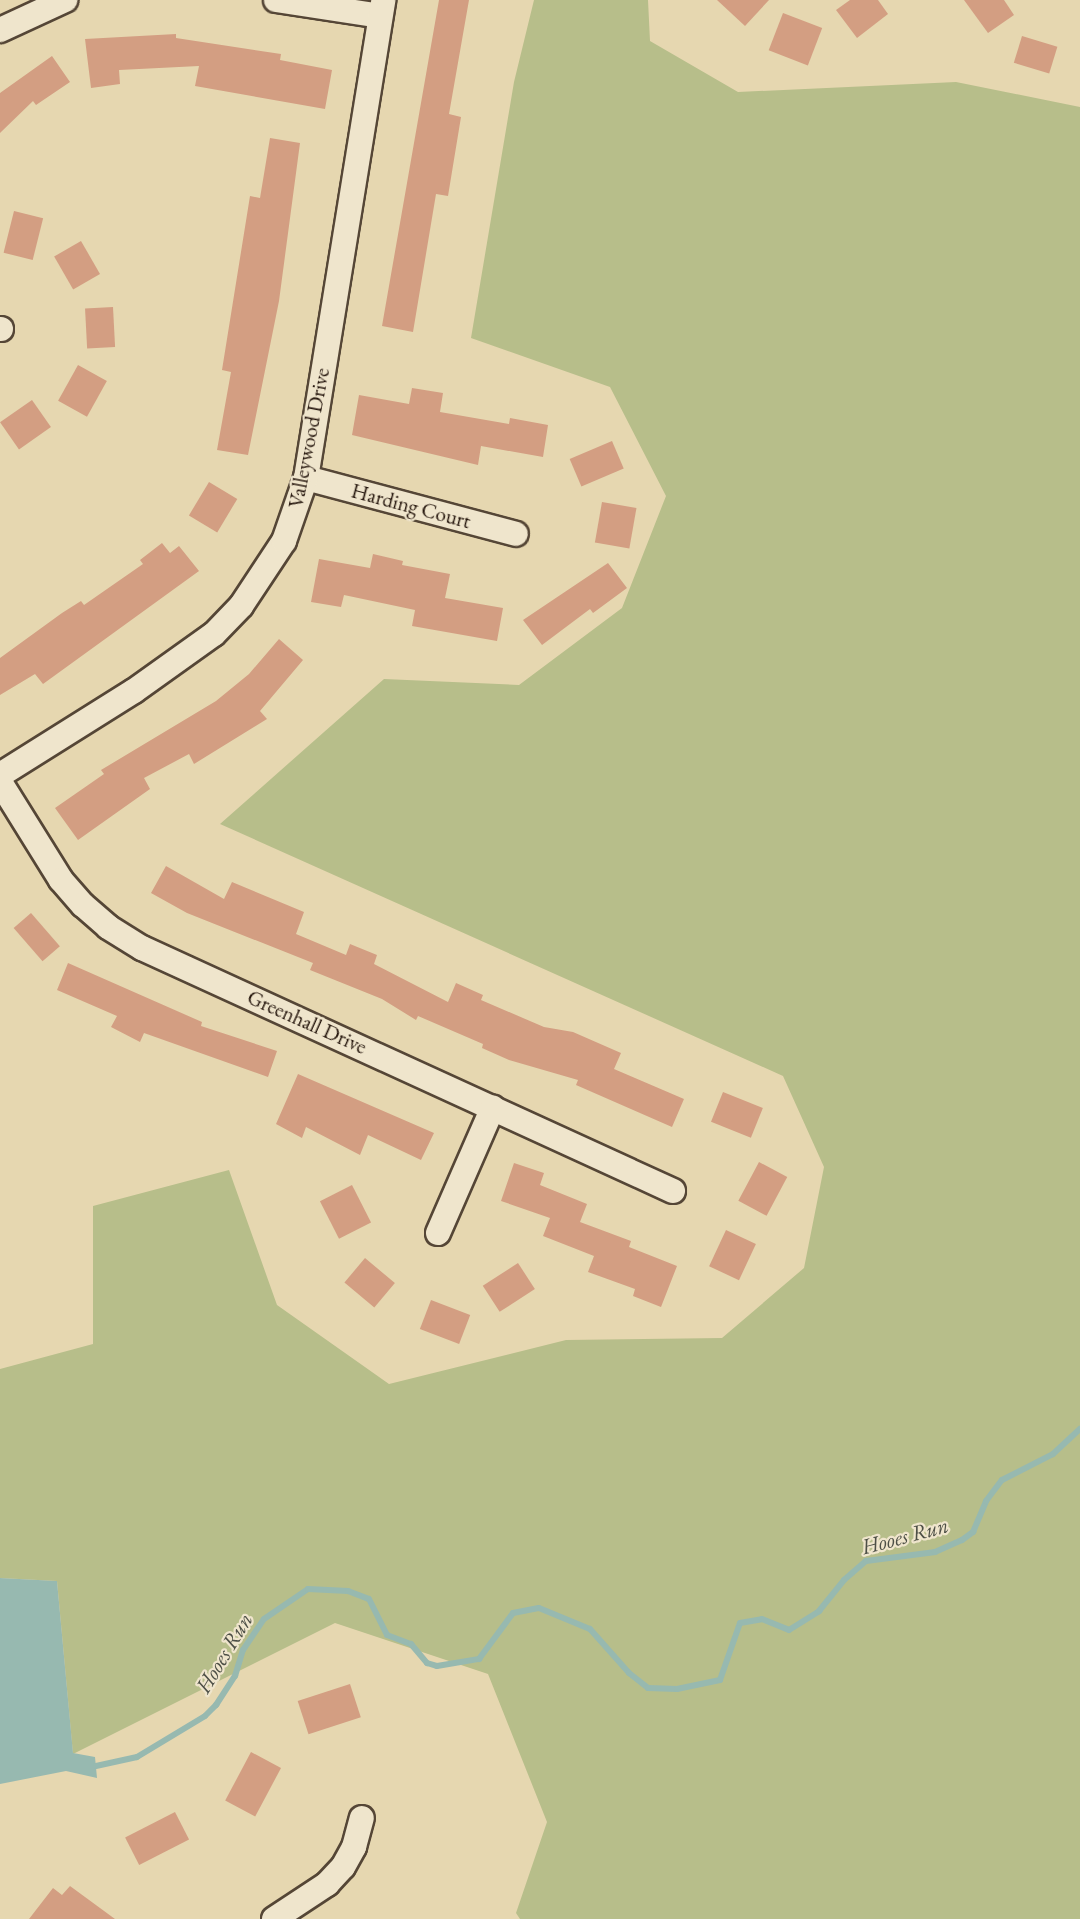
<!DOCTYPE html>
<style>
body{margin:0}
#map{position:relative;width:1080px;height:1919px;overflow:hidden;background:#e6d7b0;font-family:"EB Garamond",serif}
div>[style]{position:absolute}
.green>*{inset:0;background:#b7be8a}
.water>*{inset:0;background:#97b9b0}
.stream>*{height:6px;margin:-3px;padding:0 3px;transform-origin:3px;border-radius:3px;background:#97b9b0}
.building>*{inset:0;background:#d39e82;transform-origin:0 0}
.roads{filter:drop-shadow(2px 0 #554636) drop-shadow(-2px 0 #554636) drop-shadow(0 2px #554636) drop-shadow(0 -2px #554636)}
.street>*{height:24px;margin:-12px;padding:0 12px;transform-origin:12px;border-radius:12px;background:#efe5cc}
span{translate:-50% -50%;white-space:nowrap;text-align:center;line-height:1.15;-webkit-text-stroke:4.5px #efe5cc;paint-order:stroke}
.street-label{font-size:21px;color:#25160d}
.water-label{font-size:22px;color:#4d4f46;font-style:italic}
</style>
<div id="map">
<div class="green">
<div style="clip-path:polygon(534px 0,648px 0,650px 41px,738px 92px,956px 82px,1080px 107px,1080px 1919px,520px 1919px,516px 1913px,547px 1822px,488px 1674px,335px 1623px,73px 1754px,57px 1581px,0 1578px,0 1369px,93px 1344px,93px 1206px,229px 1170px,277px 1305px,389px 1384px,566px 1340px,722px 1338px,804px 1268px,824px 1167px,783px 1076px,220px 824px,384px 679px,519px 685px,622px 608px,666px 496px,610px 387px,471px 338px,514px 82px)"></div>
</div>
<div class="water">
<div style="clip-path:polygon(0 1578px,57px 1581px,73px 1753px,95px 1757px,97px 1778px,66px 1771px,0 1784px)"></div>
</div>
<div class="stream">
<div style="left:96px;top:1766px;width:42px;rotate:-12.4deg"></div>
<div style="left:137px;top:1757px;width:79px;rotate:-31.1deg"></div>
<div style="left:205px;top:1716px;width:16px;rotate:-45deg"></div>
<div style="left:216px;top:1705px;width:35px;rotate:-57deg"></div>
<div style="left:235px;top:1676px;width:27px;rotate:-73deg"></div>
<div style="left:243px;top:1650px;width:37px;rotate:-56deg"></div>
<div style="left:264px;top:1619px;width:53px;rotate:-34.3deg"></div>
<div style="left:308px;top:1589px;width:40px;rotate:2.9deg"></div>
<div style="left:348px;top:1591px;width:22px;rotate:21deg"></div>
<div style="left:369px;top:1599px;width:40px;rotate:63.4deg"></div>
<div style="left:387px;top:1635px;width:26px;rotate:21deg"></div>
<div style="left:411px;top:1644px;width:25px;rotate:50deg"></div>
<div style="left:427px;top:1663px;width:10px;rotate:17deg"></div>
<div style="left:437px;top:1666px;width:43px;rotate:-9.5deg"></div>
<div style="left:479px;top:1659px;width:57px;rotate:-53.5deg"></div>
<div style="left:513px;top:1613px;width:26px;rotate:-11deg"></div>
<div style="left:539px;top:1608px;width:55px;rotate:22.4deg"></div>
<div style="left:590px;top:1629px;width:59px;rotate:48.4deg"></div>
<div style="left:629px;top:1673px;width:24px;rotate:38deg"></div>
<div style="left:648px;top:1688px;width:29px;rotate:2deg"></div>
<div style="left:677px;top:1689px;width:44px;rotate:-11.8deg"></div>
<div style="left:720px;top:1680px;width:60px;rotate:-70.7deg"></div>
<div style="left:740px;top:1623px;width:22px;rotate:-10deg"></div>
<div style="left:762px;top:1619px;width:29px;rotate:22deg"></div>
<div style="left:789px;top:1630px;width:36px;rotate:-32deg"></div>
<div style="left:819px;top:1611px;width:40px;rotate:-51deg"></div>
<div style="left:844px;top:1580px;width:29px;rotate:-41deg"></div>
<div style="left:866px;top:1561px;width:70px;rotate:-7.4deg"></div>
<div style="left:935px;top:1552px;width:30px;rotate:-24deg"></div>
<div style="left:962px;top:1540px;width:14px;rotate:-36deg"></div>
<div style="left:973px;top:1532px;width:34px;rotate:-67deg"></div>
<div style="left:986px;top:1501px;width:26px;rotate:-53deg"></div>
<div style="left:1002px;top:1480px;width:57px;rotate:-27deg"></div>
<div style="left:1053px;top:1454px;width:37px;rotate:-43deg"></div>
</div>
<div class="building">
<div style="clip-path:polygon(439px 0,469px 0,449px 114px,461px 117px,448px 196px,436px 194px,413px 332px,382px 326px)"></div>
<div style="clip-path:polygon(717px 0,769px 0,745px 26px)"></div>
<div style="clip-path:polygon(850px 0,878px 0,888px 14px,857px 38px,836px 10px)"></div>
<div style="clip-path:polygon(964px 0,1004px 0,1014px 15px,988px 33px)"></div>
<div style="left:783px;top:13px;width:42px;height:40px;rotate:21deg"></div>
<div style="clip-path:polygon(176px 34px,176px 38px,281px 54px,280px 60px,332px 70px,325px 109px,195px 86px,199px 66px,119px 70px,120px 84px,91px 88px,85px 39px)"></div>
<div style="left:1022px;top:36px;width:37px;height:28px;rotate:17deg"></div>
<div style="clip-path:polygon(52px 56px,70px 82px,36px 105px,33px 101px,0 133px,0 93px)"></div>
<div style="clip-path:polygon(270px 138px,300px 143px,279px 301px,248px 455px,217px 450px,231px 372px,222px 370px,250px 196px,260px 198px)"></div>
<div style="left:14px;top:211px;width:30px;height:43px;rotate:14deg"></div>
<div style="left:81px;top:241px;width:38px;height:31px;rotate:60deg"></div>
<div style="left:113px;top:307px;width:40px;height:28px;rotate:87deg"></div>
<div style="left:78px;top:365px;width:33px;height:41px;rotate:29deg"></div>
<div style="clip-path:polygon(412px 388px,443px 393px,440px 412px,509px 424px,510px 418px,548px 425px,543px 457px,481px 446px,478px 465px,352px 435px,359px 395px,409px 404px)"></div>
<div style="left:32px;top:400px;width:33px;height:39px;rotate:55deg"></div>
<div style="left:612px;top:441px;width:30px;height:46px;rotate:67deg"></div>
<div style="left:209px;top:482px;width:33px;height:39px;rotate:31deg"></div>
<div style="left:602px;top:502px;width:35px;height:41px;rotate:10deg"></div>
<div style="clip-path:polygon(162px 543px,170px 553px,179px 546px,199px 571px,43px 684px,35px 674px,0 695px,0 658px,62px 613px,81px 601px,84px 605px,143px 564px,140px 560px)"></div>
<div style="clip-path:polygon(373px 554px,403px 561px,402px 565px,450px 574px,445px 598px,503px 608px,497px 641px,412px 626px,415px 610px,344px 595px,341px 607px,311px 602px,319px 559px,370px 568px)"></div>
<div style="clip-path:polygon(608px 563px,627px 588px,593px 613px,590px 609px,542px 645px,523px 620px)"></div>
<div style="clip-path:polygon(279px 639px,303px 660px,260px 711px,267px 719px,194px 764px,189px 754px,144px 778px,150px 789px,78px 840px,55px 808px,104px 774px,101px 770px,216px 701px,249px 674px)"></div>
<div style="clip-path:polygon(166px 866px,224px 899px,232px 882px,304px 912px,296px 934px,346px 955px,350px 944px,377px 955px,374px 964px,448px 1002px,456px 983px,483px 995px,481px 1000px,544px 1027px,573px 1032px,621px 1053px,614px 1069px,684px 1099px,672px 1127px,576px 1085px,578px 1080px,509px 1060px,482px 1048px,483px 1044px,418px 1016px,416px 1020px,382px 999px,310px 970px,313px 963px,187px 913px,151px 893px)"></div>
<div style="left:31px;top:913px;width:44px;height:23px;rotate:49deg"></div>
<div style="clip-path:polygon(68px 963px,202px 1022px,201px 1026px,277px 1051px,268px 1077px,144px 1033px,140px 1042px,111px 1027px,117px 1016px,57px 990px)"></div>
<div style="clip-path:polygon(298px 1074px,434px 1133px,421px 1160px,368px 1135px,360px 1155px,306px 1127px,302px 1138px,276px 1124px)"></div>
<div style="left:723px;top:1092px;width:43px;height:32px;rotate:22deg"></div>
<div style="left:759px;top:1162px;width:32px;height:44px;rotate:28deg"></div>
<div style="clip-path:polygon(514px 1163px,544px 1173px,540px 1185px,587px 1204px,580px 1222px,631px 1241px,629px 1247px,677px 1266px,661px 1307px,633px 1296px,635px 1289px,588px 1272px,594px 1256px,543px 1236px,550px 1218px,501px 1201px)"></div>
<div style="left:352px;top:1185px;width:42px;height:36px;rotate:63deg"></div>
<div style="left:726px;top:1230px;width:33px;height:40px;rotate:25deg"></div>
<div style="left:365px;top:1258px;width:39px;height:32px;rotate:40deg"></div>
<div style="left:518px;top:1263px;width:31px;height:42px;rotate:57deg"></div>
<div style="left:431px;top:1300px;width:42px;height:31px;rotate:21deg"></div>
<div style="left:350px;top:1684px;width:35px;height:55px;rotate:72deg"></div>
<div style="left:251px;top:1752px;width:34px;height:55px;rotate:28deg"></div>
<div style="left:175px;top:1812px;width:31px;height:56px;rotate:63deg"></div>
<div style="clip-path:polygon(70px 1886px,115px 1919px,29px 1919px,53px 1888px,62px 1895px)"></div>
</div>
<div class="roads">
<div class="street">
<div style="left:276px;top:0;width:105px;rotate:8.7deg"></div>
<div style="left:0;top:30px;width:72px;rotate:-24.8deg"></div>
<div style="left:0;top:329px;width:1px"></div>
<div style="left:306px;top:478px;width:217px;rotate:14.9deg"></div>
<div style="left:0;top:775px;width:158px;rotate:-32.1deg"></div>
<div style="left:134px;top:691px;width:98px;rotate:-35.5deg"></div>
<div style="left:214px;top:634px;width:39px;rotate:-46deg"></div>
<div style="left:241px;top:606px;width:78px;rotate:-56.5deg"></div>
<div style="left:284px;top:541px;width:67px;rotate:-70.8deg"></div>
<div style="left:306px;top:478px;width:484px;rotate:-80.8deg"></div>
<div style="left:0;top:782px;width:115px;rotate:58.1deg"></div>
<div style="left:61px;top:880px;width:33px;rotate:49deg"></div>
<div style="left:83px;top:905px;width:33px;rotate:41deg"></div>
<div style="left:108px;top:927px;width:40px;rotate:32deg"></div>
<div style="left:142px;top:948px;width:584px;rotate:24.59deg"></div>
<div style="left:438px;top:1233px;width:137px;rotate:-66.4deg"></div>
<div style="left:274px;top:1919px;width:64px;rotate:-33.4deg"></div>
<div style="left:327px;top:1884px;width:23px;rotate:-47deg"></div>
<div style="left:343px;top:1867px;width:23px;rotate:-61deg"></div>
<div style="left:354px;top:1847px;width:30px;rotate:-75deg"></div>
</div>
</div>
<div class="street-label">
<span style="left:309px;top:438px;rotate:-79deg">Valleywood Drive</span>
<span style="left:411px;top:506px;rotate:15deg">Harding Court</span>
<span style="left:307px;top:1022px;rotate:24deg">Greenhall Drive</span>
</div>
<div class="water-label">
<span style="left:905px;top:1536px;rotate:-15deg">Hooes Run</span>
<span style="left:224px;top:1653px;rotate:-59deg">Hooes Run</span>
</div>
</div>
